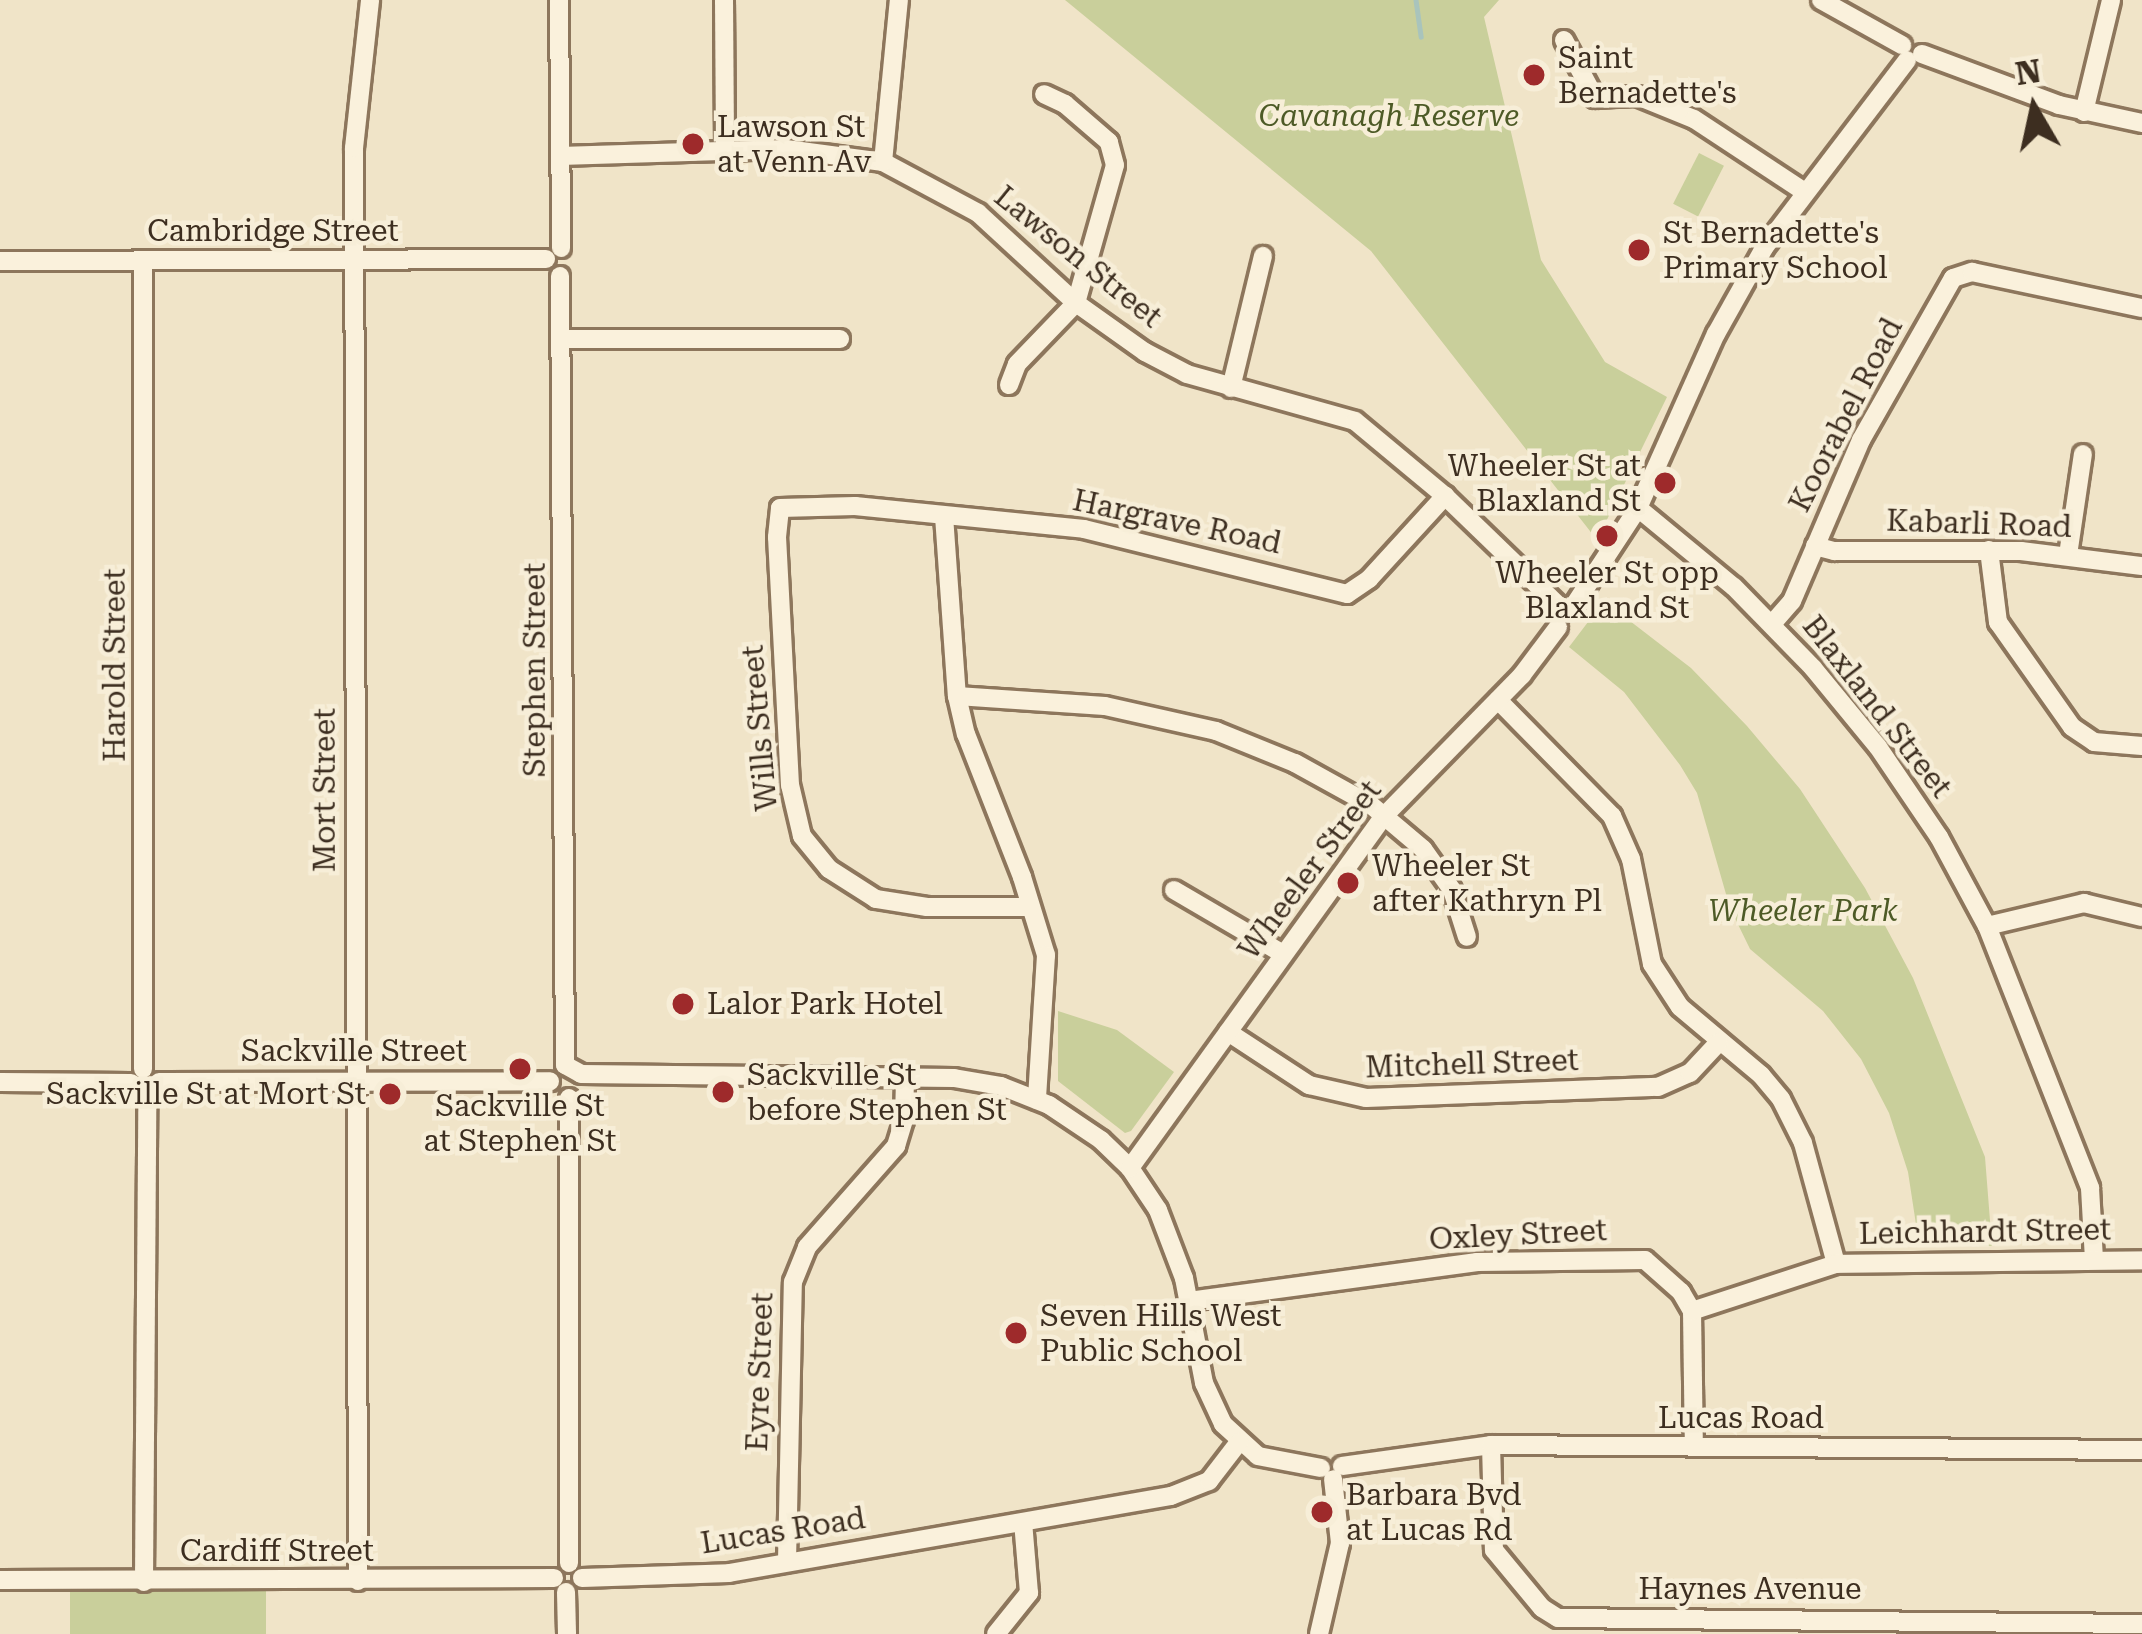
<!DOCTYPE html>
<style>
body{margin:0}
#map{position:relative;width:2142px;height:1634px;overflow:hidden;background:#f0e4c8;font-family:"Roboto Serif",serif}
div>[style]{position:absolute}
.green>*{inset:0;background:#c9cf9b;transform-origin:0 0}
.stream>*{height:4.5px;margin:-2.25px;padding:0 2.25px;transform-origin:2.25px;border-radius:2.25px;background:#a9c4bc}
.roads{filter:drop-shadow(3px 0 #8d765c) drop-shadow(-3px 0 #8d765c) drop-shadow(0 3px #8d765c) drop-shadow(0 -3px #8d765c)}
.minor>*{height:18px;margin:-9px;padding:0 9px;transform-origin:9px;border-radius:9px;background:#faf1dc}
.dots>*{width:33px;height:33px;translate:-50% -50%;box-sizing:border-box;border:6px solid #f7eed8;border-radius:50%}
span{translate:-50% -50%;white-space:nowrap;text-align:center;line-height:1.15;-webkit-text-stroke:9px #f7eed8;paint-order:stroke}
.poi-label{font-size:30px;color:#3d2e20}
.left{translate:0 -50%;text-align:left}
.right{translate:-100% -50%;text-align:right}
.park-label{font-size:30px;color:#4d5a26;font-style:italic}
.street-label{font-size:30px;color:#3d2e20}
.north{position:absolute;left:1974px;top:48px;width:120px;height:120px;-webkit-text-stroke:9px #f7eed8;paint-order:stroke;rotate:351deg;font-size:33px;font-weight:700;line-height:48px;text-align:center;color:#3d2e20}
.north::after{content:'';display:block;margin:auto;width:42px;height:54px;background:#3d2e20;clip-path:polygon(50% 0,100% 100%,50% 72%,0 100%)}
</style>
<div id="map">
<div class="green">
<div style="clip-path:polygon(1065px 0,1499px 0,1484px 17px,1541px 260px,1605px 362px,1667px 397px,1597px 540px,1371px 251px)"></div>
<div style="left:1699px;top:153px;width:28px;height:57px;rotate:27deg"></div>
<div style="clip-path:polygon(1604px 601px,1691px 668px,1747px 726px,1800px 789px,1865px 888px,1913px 978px,1985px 1157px,1992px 1246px,1919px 1244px,1908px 1172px,1889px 1113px,1861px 1059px,1823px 1011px,1750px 949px,1730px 908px,1697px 793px,1680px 765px,1624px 692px,1569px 647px)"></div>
<div style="clip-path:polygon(1058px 1011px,1117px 1030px,1174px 1072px,1131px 1131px,1125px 1133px,1058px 1081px)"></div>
<div style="left:266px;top:1591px;width:43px;height:196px;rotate:90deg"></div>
</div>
<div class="stream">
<div style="left:1416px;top:0;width:37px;rotate:82deg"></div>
</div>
<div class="roads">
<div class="minor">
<div style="left:559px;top:0;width:248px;rotate:89.5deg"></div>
<div style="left:724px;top:0;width:150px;rotate:89.6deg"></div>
<div style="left:1821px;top:0;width:93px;rotate:29.1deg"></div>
<div style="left:1564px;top:40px;width:66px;rotate:61.9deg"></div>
<div style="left:1595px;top:98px;width:42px;rotate:-2.7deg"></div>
<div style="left:1637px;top:96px;width:61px;rotate:22deg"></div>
<div style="left:1694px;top:119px;width:131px;rotate:33.4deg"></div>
<div style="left:1922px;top:54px;width:146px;rotate:20.4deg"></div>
<div style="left:2059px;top:105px;width:85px;rotate:12.2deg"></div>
<div style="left:2084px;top:112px;width:115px;rotate:-76.4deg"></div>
<div style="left:560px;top:156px;width:226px;rotate:-1.8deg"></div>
<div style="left:786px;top:149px;width:98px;rotate:7.6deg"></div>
<div style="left:883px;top:162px;width:108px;rotate:28.2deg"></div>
<div style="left:978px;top:213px;width:133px;rotate:42.6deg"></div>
<div style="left:1076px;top:303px;width:85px;rotate:35.4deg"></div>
<div style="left:1145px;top:352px;width:47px;rotate:27.6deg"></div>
<div style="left:1187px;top:374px;width:174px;rotate:15.6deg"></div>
<div style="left:1355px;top:421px;width:117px;rotate:39.8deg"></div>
<div style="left:1445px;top:496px;width:158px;rotate:44deg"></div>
<div style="left:883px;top:162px;width:163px;rotate:-84.4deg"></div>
<div style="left:0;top:261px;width:546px;rotate:-0.21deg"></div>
<div style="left:560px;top:276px;width:789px;rotate:89.64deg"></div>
<div style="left:564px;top:339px;width:276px"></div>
<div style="left:1009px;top:385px;width:22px;rotate:-69deg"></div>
<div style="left:1017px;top:364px;width:85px;rotate:-46deg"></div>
<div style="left:1076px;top:303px;width:143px;rotate:-74.2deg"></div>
<div style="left:1115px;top:165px;width:24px;rotate:-105deg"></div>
<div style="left:1109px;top:142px;width:58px;rotate:-139.2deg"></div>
<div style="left:1065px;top:104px;width:23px;rotate:-155deg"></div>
<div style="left:1231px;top:388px;width:136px;rotate:-76.4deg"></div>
<div style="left:1638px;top:508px;width:124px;rotate:39.5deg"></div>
<div style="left:1734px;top:587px;width:113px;rotate:45.7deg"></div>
<div style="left:1813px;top:668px;width:102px;rotate:50.6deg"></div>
<div style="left:1878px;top:747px;width:109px;rotate:55.9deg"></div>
<div style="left:1939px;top:837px;width:101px;rotate:61.7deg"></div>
<div style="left:1987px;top:926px;width:282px;rotate:68.5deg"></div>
<div style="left:2090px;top:1188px;width:72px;rotate:86.8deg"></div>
<div style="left:944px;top:516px;width:180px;rotate:85.9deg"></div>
<div style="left:957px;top:696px;width:39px;rotate:77deg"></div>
<div style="left:966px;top:734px;width:154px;rotate:68.6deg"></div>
<div style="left:1022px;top:877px;width:82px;rotate:72.9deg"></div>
<div style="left:1046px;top:955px;width:145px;rotate:93.6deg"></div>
<div style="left:1815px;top:546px;width:20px;rotate:15deg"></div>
<div style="left:1834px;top:551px;width:187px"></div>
<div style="left:2021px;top:551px;width:122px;rotate:7.1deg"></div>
<div style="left:1989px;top:550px;width:73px;rotate:82.9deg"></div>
<div style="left:1998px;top:622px;width:128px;rotate:54.8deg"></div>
<div style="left:2072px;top:727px;width:27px;rotate:34deg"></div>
<div style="left:2094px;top:742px;width:48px;rotate:4.8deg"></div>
<div style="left:2068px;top:555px;width:102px;rotate:-81.6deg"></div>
<div style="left:1573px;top:607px;width:118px;rotate:-56.7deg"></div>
<div style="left:1638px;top:508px;width:191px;rotate:-65.9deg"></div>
<div style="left:1716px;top:334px;width:98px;rotate:-60.8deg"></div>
<div style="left:1764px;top:248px;width:236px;rotate:-52.7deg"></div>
<div style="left:1772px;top:624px;width:30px;rotate:-49deg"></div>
<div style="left:1792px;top:601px;width:175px;rotate:-66.8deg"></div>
<div style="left:1861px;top:440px;width:186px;rotate:-60.4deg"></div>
<div style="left:1953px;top:278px;width:20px;rotate:-18deg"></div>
<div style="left:1972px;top:272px;width:174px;rotate:12deg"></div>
<div style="left:957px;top:696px;width:148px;rotate:3.9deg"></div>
<div style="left:1105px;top:706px;width:114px;rotate:12.7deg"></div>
<div style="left:1216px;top:731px;width:85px;rotate:22.1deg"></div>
<div style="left:1295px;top:763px;width:87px;rotate:28.9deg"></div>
<div style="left:1371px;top:805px;width:68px;rotate:40.2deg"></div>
<div style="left:1423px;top:849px;width:50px;rotate:54.7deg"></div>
<div style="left:1452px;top:890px;width:49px;rotate:72.3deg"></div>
<div style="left:1498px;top:700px;width:163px;rotate:45.5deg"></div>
<div style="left:1612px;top:816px;width:47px;rotate:66.2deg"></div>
<div style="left:1631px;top:859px;width:107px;rotate:78.7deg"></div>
<div style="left:1652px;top:964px;width:51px;rotate:56.9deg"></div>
<div style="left:1680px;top:1007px;width:106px;rotate:40deg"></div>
<div style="left:1761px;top:1075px;width:31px;rotate:50deg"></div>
<div style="left:1781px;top:1099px;width:49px;rotate:63.4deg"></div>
<div style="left:1803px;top:1143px;width:125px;rotate:74.7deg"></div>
<div style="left:1174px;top:890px;width:126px;rotate:30.4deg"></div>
<div style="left:1029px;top:907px;width:102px;rotate:180deg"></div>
<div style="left:927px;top:907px;width:52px;rotate:-171.1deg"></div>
<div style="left:876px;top:899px;width:56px;rotate:-147.4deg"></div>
<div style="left:829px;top:869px;width:43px;rotate:-129.3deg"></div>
<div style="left:802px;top:836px;width:52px;rotate:-103.2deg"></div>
<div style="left:790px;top:785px;width:248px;rotate:-93deg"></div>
<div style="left:777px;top:537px;width:29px;rotate:-84deg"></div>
<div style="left:780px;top:508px;width:75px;rotate:-1.5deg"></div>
<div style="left:855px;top:506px;width:230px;rotate:5.7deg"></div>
<div style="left:1084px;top:529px;width:271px;rotate:13.9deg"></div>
<div style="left:1347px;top:594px;width:27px;rotate:-34deg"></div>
<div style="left:1369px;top:579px;width:113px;rotate:-47.5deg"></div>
<div style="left:1987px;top:926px;width:100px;rotate:-13.3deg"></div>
<div style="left:2084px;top:903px;width:60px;rotate:13.6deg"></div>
<div style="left:1228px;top:1032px;width:97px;rotate:33.2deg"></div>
<div style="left:1309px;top:1085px;width:58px;rotate:12.8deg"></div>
<div style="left:1366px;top:1098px;width:292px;rotate:-2.2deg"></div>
<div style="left:1658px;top:1087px;width:35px;rotate:-24deg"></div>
<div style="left:1690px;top:1073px;width:42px;rotate:-46.9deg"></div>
<div style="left:565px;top:1065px;width:18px;rotate:29deg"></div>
<div style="left:581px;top:1074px;width:373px;rotate:0.6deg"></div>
<div style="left:954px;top:1078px;width:48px;rotate:9.7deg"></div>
<div style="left:1001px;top:1086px;width:52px;rotate:21.6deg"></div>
<div style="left:1049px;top:1105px;width:63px;rotate:33.9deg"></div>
<div style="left:1101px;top:1140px;width:40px;rotate:44deg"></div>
<div style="left:1130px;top:1168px;width:50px;rotate:56.3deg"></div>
<div style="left:1158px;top:1210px;width:73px;rotate:69.1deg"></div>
<div style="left:1184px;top:1278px;width:107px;rotate:79.2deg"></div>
<div style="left:1204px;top:1383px;width:45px;rotate:65.1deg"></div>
<div style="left:1223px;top:1424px;width:47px;rotate:42.4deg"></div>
<div style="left:1258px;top:1456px;width:64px;rotate:10.8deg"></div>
<div style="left:143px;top:1069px;width:807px;rotate:-90deg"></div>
<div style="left:0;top:1082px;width:131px;rotate:0.4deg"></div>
<div style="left:159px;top:1082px;width:391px;rotate:-0.1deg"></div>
<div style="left:1130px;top:1168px;width:435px;rotate:-54.2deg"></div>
<div style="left:1385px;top:815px;width:196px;rotate:-45.6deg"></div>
<div style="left:1522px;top:675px;width:60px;rotate:-53.1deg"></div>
<div style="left:1189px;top:1301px;width:291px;rotate:-7.7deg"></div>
<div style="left:1477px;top:1262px;width:168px;rotate:-0.7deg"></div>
<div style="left:1645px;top:1260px;width:48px;rotate:41.6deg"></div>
<div style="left:1681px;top:1292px;width:22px;rotate:60deg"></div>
<div style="left:1692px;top:1311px;width:136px;rotate:89.2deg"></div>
<div style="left:1692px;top:1311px;width:151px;rotate:-18.1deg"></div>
<div style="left:1836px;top:1264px;width:306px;rotate:-0.7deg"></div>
<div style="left:1491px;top:1445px;width:105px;rotate:88.4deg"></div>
<div style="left:1494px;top:1550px;width:75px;rotate:50.4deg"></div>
<div style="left:1542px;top:1608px;width:19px;rotate:32deg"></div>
<div style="left:1558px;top:1618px;width:584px;rotate:0.59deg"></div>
<div style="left:1342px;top:1466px;width:150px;rotate:-8deg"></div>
<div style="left:1491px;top:1445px;width:651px;rotate:0.44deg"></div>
<div style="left:787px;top:1562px;width:280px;rotate:-88.8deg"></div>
<div style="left:793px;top:1282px;width:38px;rotate:-68deg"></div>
<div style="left:807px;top:1247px;width:135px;rotate:-48.6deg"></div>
<div style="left:896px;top:1146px;width:27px;rotate:-73deg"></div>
<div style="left:904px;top:1120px;width:42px;rotate:-88.6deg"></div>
<div style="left:569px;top:1563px;width:465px;rotate:-90deg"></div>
<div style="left:582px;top:1578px;width:147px;rotate:-1.9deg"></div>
<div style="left:729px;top:1573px;width:449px;rotate:-9.9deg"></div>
<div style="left:1171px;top:1496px;width:41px;rotate:-21.5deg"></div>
<div style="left:1209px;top:1481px;width:49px;rotate:-52.4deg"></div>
<div style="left:0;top:1580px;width:554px;rotate:-0.21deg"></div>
<div style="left:358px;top:1581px;width:1433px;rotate:-90.16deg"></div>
<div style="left:354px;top:148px;width:149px;rotate:-83.8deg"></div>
<div style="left:144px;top:1582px;width:486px;rotate:-89.6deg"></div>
<div style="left:566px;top:1592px;width:42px;rotate:88.6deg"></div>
<div style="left:996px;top:1634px;width:53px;rotate:-51.2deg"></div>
<div style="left:1029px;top:1593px;width:71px;rotate:-94.8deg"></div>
<div style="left:1319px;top:1634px;width:93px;rotate:-77deg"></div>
<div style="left:1340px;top:1543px;width:64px;rotate:-96.2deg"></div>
</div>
</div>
<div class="dots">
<div style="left:1534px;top:75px;background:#9e2a2b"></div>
<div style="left:693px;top:144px;background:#9e2a2b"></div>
<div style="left:1639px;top:250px;background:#9e2a2b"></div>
<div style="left:1665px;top:483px;background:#9e2a2b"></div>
<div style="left:1607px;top:536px;background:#9e2a2b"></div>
<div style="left:1348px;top:883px;background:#9e2a2b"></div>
<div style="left:683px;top:1004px;background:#9e2a2b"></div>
<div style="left:520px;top:1069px;background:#9e2a2b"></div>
<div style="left:723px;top:1092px;background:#9e2a2b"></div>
<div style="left:390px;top:1094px;background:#9e2a2b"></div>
<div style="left:1016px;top:1333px;background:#9e2a2b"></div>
<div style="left:1322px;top:1512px;background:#9e2a2b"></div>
</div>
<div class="poi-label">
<span class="left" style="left:1558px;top:75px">Saint<br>Bernadette's</span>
<span class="left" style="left:717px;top:144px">Lawson St<br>at Venn Av</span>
<span class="left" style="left:1663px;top:250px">St Bernadette's<br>Primary School</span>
<span class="right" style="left:1641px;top:483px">Wheeler St at<br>Blaxland St</span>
<span style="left:1607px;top:590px">Wheeler St opp<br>Blaxland St</span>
<span class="left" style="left:1372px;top:883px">Wheeler St<br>after Kathryn Pl</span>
<span class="left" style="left:707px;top:1004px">Lalor Park Hotel</span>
<span class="left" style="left:747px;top:1092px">Sackville St<br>before Stephen St</span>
<span class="right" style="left:366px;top:1094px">Sackville St at Mort St</span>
<span style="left:520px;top:1123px">Sackville St<br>at Stephen St</span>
<span class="left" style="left:1040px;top:1333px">Seven Hills West<br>Public School</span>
<span class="left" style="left:1346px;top:1512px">Barbara Bvd<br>at Lucas Rd</span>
</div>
<div class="park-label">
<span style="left:1389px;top:116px">Cavanagh Reserve</span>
<span style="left:1803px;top:911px">Wheeler Park</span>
</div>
<div class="street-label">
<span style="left:273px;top:231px">Cambridge Street</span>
<span style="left:1078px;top:257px;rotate:39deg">Lawson Street</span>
<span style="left:1846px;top:415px;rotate:-63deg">Koorabel Road</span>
<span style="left:1177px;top:522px;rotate:12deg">Hargrave Road</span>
<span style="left:1979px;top:524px;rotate:2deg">Kabarli Road</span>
<span style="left:115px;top:665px;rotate:-90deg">Harold Street</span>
<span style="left:535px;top:670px;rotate:-90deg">Stephen Street</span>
<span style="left:1877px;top:707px;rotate:52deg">Blaxland Street</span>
<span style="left:760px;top:728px;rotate:-95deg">Wills Street</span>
<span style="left:325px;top:790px;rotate:-90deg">Mort Street</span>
<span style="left:1310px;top:870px;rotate:-53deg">Wheeler Street</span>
<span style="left:354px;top:1051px">Sackville Street</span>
<span style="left:1472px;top:1064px;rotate:-2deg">Mitchell Street</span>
<span style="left:1985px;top:1232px;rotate:-1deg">Leichhardt Street</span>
<span style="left:1518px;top:1235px;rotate:-3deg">Oxley Street</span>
<span style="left:760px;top:1372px;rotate:-88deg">Eyre Street</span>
<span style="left:1741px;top:1418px">Lucas Road</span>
<span style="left:783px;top:1531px;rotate:-9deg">Lucas Road</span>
<span style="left:277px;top:1551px">Cardiff Street</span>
<span style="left:1750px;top:1589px">Haynes Avenue</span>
</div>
<div class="north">N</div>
</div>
